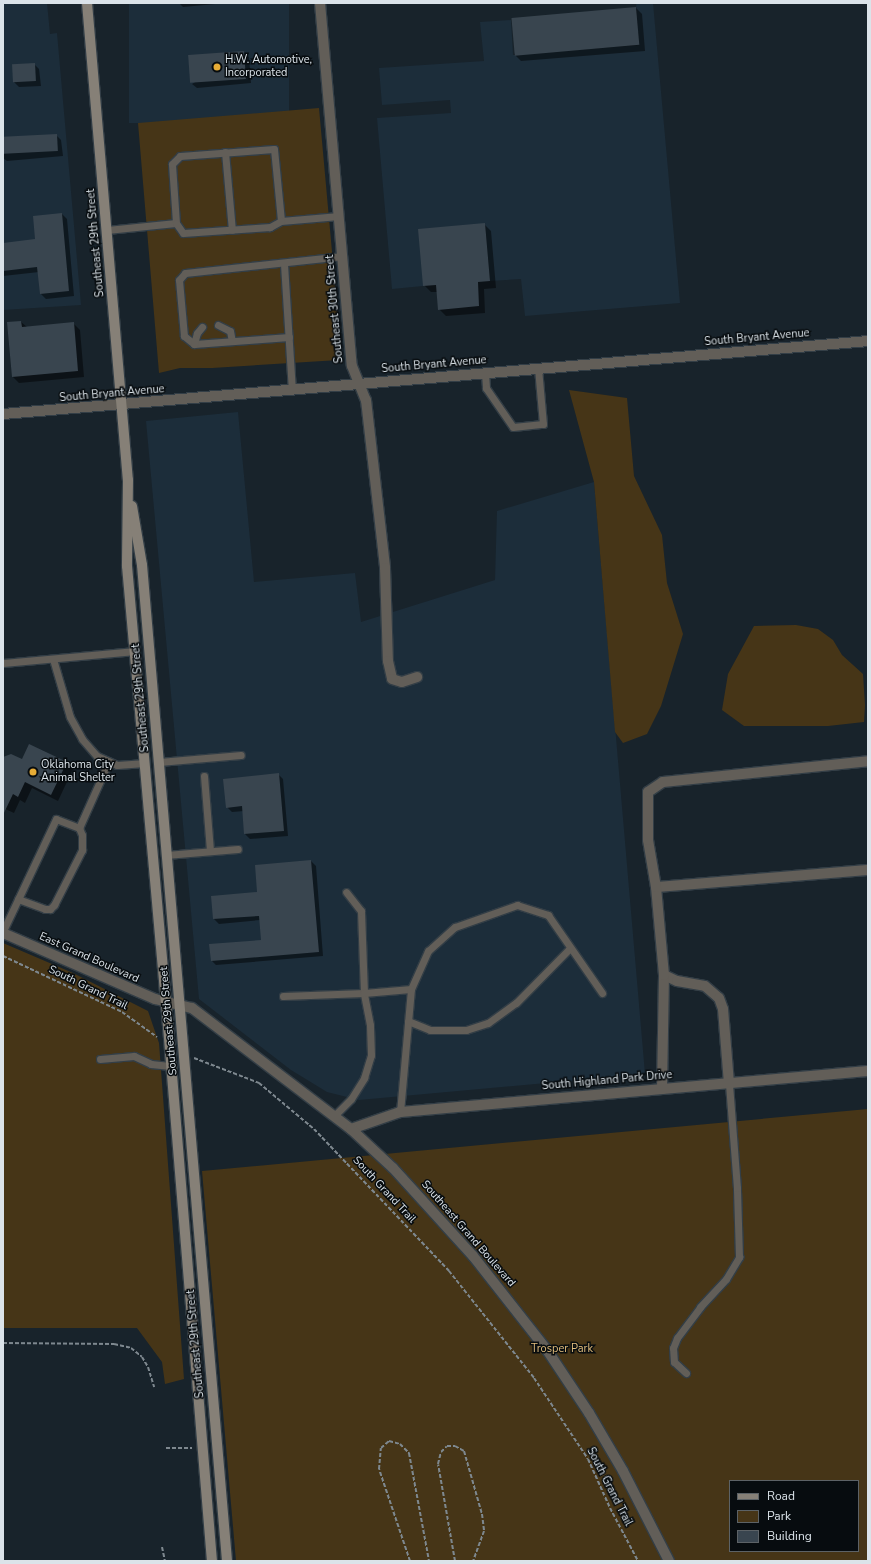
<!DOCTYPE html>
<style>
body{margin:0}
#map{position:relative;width:871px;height:1564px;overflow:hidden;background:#18232b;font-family:"Nunito Sans",sans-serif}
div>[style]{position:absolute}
.built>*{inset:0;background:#1c2d3a;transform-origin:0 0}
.green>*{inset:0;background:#463517}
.shadow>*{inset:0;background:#0007}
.building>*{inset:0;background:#39454f;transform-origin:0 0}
.path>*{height:2px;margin-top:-1px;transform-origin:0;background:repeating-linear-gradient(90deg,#7e888f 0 4px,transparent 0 6px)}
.roads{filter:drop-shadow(1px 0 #333e46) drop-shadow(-1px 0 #333e46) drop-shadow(0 1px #333e46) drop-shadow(0 -1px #333e46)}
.service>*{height:7px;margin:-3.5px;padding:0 3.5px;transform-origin:3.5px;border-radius:3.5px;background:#625e58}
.minor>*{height:10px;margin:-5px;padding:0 5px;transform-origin:5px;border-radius:5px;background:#625e58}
.tertiary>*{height:10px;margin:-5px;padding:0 5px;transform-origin:5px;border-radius:5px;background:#625e58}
.secondary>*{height:10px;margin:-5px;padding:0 5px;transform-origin:5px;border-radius:5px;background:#868077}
.dots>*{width:11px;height:11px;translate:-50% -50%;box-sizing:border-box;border:2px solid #070c0f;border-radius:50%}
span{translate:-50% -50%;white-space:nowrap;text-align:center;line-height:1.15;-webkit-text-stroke:3px #070c0f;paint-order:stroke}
.poi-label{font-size:11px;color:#dbe3e9}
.left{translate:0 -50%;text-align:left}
.street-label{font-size:11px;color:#dbe3e9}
.park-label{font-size:11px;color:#e4bf7e}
.frame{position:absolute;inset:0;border:4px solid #dbe3e9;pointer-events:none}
.legend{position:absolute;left:729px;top:1480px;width:130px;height:72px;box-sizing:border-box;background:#070c0f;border:1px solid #5c6266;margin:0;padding:5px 7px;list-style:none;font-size:12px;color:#dbe3e9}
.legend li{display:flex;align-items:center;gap:8px;height:20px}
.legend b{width:20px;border:1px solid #5c6266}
</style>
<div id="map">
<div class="built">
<div style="clip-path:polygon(3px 3px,47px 3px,50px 34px,57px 33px,81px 305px,3px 310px)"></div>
<div style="left:129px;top:3px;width:160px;height:120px"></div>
<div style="clip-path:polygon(636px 3px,653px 3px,680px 303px,525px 316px,521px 279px,490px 281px,485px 223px,423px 286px,392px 289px,377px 118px,451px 113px,450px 100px,382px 105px,379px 68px,484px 61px,480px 22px,511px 20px,513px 55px,639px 45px)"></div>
<div style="clip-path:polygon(238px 412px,254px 582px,355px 573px,361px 622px,495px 580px,497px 511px,594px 482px,645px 1074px,359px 1100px,327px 1092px,291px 1070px,199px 999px,146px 421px)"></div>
</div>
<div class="green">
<div style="clip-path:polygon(319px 108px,341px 351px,339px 360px,212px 368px,180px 368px,159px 373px,138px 123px)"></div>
<div style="clip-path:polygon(569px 390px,627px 398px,634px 476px,662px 535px,667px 583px,683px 634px,661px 706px,647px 734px,623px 743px,615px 732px,594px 482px)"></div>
<div style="clip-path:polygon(796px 625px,818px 629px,833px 640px,842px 655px,863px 674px,865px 705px,864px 722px,828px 726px,744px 726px,722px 710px,728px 674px,754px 626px)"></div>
<div style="clip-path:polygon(3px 943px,73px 973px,148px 1011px,159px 1043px,184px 1379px,165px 1384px,162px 1362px,137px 1328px,3px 1328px)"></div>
<div style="clip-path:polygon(evenodd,868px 1109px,868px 1561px,236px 1561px,202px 1171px,868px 1109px,730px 1481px,858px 1481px,858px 1551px,730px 1551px,730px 1481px)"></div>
</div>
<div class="shadow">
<div style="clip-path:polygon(179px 3px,226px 3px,183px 7px)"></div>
<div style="clip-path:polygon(636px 8px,642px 14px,645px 51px,521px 61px,514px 54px)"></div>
<div style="clip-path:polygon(244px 52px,249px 57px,251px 83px,197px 88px,192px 84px)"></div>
<div style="clip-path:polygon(34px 64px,39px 69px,41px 86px,19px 87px,14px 82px)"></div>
<div style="clip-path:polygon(56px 135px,61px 140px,63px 156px,7px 161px,3px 158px,3px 140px)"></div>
<div style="clip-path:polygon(62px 214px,67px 219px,74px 296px,46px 299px,41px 294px,39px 272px,3px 276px,3px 244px,36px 240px)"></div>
<div style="clip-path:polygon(484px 224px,491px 231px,496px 288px,484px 289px,485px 313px,446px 316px,439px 309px,438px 292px,431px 292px,424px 285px)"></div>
<div style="clip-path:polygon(21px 322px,27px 327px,73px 323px,80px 330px,84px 377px,19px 383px,12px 376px)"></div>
<div style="clip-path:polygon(3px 758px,66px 763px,73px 769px,58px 801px,32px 788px,25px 803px,20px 800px,14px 813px,3px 808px)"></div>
<div style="clip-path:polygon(278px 774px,283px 779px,288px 836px,250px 839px,245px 834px,244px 811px,232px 812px,227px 807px)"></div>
<div style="clip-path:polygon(311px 861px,316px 866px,323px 956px,216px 965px,211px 960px,262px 941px,260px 920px,219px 924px,214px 919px,212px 897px,258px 893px)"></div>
</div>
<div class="building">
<div style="left:636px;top:7px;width:38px;height:125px;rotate:85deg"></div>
<div style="left:244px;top:51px;width:28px;height:56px;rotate:86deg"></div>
<div style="left:35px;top:63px;width:18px;height:23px;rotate:87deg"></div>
<div style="left:57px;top:134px;width:17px;height:54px;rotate:87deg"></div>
<div style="clip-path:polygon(62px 213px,69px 291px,40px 294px,37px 267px,3px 271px,3px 243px,35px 239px,33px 216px)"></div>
<div style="clip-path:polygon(485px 223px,490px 281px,478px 282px,479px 306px,438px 310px,436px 285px,423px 286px,418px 229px)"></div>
<div style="clip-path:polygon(21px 321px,22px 327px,74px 322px,78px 371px,12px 377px,7px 322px)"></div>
<div style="clip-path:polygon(29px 744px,67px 762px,51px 795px,25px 782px,18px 797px,13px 794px,3px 815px,3px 757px,11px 754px,22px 759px)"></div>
<div style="clip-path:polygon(279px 773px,284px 831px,244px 834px,242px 806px,226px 808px,223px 779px)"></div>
<div style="clip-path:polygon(311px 860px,319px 952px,211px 961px,209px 944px,261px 940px,259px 916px,213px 919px,211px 896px,257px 892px,255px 865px)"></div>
</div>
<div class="path">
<div style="left:3px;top:956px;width:132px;rotate:25.2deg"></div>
<div style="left:122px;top:1012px;width:43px;rotate:35.5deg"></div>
<div style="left:194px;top:1058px;width:70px;rotate:21deg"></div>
<div style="left:259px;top:1083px;width:72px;rotate:39.9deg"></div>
<div style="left:314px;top:1129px;width:196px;rotate:46.4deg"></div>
<div style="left:449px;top:1271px;width:137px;rotate:51.5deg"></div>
<div style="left:534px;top:1378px;width:97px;rotate:56.3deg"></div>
<div style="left:588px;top:1459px;width:54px;rotate:65.8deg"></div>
<div style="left:610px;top:1508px;width:60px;rotate:62.2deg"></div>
<div style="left:3px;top:1343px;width:111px;rotate:0.5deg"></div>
<div style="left:114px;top:1344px;width:17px;rotate:13deg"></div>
<div style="left:131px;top:1348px;width:14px;rotate:39deg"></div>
<div style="left:142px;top:1357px;width:12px;rotate:59deg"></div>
<div style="left:148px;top:1367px;width:21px;rotate:73deg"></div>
<div style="left:166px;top:1448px;width:26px"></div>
<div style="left:162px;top:1547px;width:14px;rotate:78deg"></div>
<div style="left:410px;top:1561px;width:97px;rotate:-108.6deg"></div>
<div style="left:379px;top:1469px;width:21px;rotate:-85deg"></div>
<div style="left:381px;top:1448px;width:11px;rotate:-41deg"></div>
<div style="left:389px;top:1441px;width:11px;rotate:15deg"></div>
<div style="left:400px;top:1444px;width:13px;rotate:45deg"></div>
<div style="left:409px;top:1453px;width:110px;rotate:79.5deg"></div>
<div style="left:455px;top:1561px;width:98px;rotate:-99.9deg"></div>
<div style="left:438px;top:1464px;width:12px;rotate:-76deg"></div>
<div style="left:441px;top:1452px;width:8px;rotate:-45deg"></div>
<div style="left:447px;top:1446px;width:8px"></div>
<div style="left:455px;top:1446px;width:10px;rotate:29deg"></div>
<div style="left:464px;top:1451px;width:66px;rotate:74.1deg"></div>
<div style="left:482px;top:1514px;width:17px;rotate:83deg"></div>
<div style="left:484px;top:1531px;width:32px;rotate:110deg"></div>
</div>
<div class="roads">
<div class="service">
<div style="left:225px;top:152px;width:78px;rotate:84.9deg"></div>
<div style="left:281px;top:221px;width:58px;rotate:-4.9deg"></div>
<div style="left:107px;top:230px;width:69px;rotate:-5.8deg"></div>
<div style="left:176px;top:223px;width:59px;rotate:-93.9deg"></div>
<div style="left:172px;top:164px;width:11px;rotate:-45deg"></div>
<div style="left:180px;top:156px;width:94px;rotate:-4.3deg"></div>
<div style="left:274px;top:149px;width:72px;rotate:84.4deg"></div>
<div style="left:281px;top:221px;width:13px;rotate:151deg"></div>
<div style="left:270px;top:227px;width:87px;rotate:176.1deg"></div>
<div style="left:183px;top:233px;width:12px;rotate:-125deg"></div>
<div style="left:284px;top:264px;width:126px;rotate:86.4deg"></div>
<div style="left:218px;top:325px;width:13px;rotate:27deg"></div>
<div style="left:230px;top:331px;width:10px;rotate:79deg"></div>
<div style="left:289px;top:337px;width:95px;rotate:175.8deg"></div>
<div style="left:194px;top:344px;width:13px;rotate:-141deg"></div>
<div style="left:184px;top:336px;width:56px;rotate:-95.1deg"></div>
<div style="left:179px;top:280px;width:9px;rotate:-49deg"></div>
<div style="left:185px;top:273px;width:159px;rotate:-6.1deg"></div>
<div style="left:194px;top:344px;width:11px;rotate:-75deg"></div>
<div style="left:197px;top:333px;width:8px;rotate:-50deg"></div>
<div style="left:485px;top:373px;width:15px;rotate:86deg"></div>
<div style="left:486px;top:388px;width:47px;rotate:55.3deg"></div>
<div style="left:513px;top:427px;width:30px;rotate:-6deg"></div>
<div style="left:543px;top:424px;width:56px;rotate:-95.1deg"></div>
<div style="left:53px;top:659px;width:60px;rotate:73.7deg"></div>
<div style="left:70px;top:717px;width:25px;rotate:61deg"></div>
<div style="left:82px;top:739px;width:23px;rotate:49deg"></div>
<div style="left:97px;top:756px;width:22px;rotate:24deg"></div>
<div style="left:117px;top:765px;width:28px;rotate:-4deg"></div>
<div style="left:3px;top:663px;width:133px;rotate:-5.2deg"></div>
<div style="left:159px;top:762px;width:82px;rotate:-4.9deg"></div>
<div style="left:204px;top:776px;width:75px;rotate:85.4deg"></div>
<div style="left:166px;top:855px;width:72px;rotate:-4.8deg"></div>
<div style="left:18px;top:899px;width:29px;rotate:20deg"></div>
<div style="left:45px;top:909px;width:5px"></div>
<div style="left:50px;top:909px;width:6px;rotate:-45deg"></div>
<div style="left:54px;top:905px;width:62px;rotate:-63deg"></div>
<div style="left:82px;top:850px;width:15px;rotate:-90deg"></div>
<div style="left:82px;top:835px;width:8px;rotate:-113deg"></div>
<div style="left:3px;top:931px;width:124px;rotate:-64.7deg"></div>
<div style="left:56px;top:819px;width:25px;rotate:21deg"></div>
<div style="left:79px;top:828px;width:73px;rotate:-65.9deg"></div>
<div style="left:411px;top:989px;width:42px;rotate:-65.9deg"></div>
<div style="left:428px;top:951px;width:36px;rotate:-42deg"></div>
<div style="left:455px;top:927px;width:66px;rotate:-19.5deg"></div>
<div style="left:517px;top:905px;width:33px;rotate:18deg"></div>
<div style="left:548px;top:915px;width:95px;rotate:55.3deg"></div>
<div style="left:283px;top:996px;width:81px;rotate:-2.1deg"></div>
<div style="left:364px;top:993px;width:82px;rotate:-92.1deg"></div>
<div style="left:361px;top:911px;width:24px;rotate:-128deg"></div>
<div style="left:408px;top:1021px;width:24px;rotate:22deg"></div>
<div style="left:430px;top:1030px;width:36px"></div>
<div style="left:466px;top:1030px;width:23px;rotate:-18deg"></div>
<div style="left:488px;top:1023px;width:34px;rotate:-36deg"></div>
<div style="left:516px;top:1003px;width:77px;rotate:-45.5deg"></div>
<div style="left:100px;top:1059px;width:34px;rotate:-5deg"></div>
<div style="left:134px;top:1056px;width:19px;rotate:25deg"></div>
<div style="left:151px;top:1064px;width:19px;rotate:6deg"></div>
<div style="left:334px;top:1116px;width:24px;rotate:-45deg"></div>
<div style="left:351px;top:1099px;width:25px;rotate:-58deg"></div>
<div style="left:364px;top:1078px;width:24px;rotate:-73deg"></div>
<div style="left:371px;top:1055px;width:30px;rotate:-92deg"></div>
<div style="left:370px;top:1025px;width:33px;rotate:-101deg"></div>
<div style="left:364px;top:993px;width:47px;rotate:-4.9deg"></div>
<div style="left:411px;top:989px;width:123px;rotate:95.1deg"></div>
<div style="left:686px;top:1373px;width:16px;rotate:-137deg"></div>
<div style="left:674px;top:1362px;width:14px;rotate:-94deg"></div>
<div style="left:673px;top:1348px;width:11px;rotate:-68deg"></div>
<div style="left:677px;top:1338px;width:39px;rotate:-53deg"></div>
<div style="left:700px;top:1307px;width:38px;rotate:-47deg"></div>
<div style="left:726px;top:1279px;width:26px;rotate:-59deg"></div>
<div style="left:739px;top:1257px;width:69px;rotate:-91.7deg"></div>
<div style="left:737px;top:1188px;width:105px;rotate:-94.4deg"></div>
</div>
<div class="minor">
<div style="left:320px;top:3px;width:364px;rotate:85deg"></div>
<div style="left:352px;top:366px;width:37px;rotate:68deg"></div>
<div style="left:366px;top:400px;width:169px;rotate:83.5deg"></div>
<div style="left:385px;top:568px;width:93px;rotate:88.2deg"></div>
<div style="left:388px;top:661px;width:18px;rotate:77deg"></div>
<div style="left:392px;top:679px;width:10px;rotate:17deg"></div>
<div style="left:402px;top:682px;width:16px;rotate:-18deg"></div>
<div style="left:656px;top:887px;width:213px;rotate:-4.6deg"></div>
<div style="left:664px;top:975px;width:14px;rotate:25deg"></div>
<div style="left:677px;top:981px;width:28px;rotate:10deg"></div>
<div style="left:705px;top:986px;width:18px;rotate:41deg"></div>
<div style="left:719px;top:998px;width:12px;rotate:70deg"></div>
<div style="left:723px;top:1009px;width:74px;rotate:85.4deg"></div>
<div style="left:662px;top:1089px;width:114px;rotate:-89deg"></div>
<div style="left:664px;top:975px;width:88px;rotate:-95.2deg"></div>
<div style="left:656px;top:887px;width:48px;rotate:-99.7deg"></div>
<div style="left:648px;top:840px;width:48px;rotate:-90deg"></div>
<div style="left:648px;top:792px;width:18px;rotate:-34deg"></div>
<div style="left:663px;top:782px;width:206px;rotate:-5.8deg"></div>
<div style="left:351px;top:1129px;width:52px;rotate:-19.1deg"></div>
<div style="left:400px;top:1112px;width:470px;rotate:-5deg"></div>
</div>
<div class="tertiary">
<div style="left:3px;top:414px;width:868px;rotate:-4.82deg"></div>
<div style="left:3px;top:933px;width:166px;rotate:23.5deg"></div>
<div style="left:155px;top:999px;width:38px;rotate:14deg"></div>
<div style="left:192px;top:1008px;width:200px;rotate:37.3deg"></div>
<div style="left:351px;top:1129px;width:57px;rotate:42.9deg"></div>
<div style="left:393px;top:1168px;width:119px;rotate:47.7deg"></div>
<div style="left:473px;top:1256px;width:120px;rotate:51.8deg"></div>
<div style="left:547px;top:1350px;width:76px;rotate:56.3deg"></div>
<div style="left:589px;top:1413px;width:67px;rotate:59.6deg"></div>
<div style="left:623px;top:1471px;width:101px;rotate:62.9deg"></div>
</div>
<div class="secondary">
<div style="left:87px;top:3px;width:479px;rotate:85.1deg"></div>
<div style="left:128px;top:480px;width:86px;rotate:90.7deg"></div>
<div style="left:127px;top:566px;width:438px;rotate:84.9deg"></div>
<div style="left:166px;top:1002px;width:561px;rotate:85.3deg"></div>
<div style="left:132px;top:506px;width:60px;rotate:80.4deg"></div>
<div style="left:142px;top:565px;width:1000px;rotate:85.12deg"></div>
</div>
</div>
<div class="dots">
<div style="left:217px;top:67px;background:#e7ac36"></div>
<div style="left:33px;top:772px;background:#e7ac36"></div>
</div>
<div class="poi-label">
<span class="left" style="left:225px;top:67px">H.W. Automotive,<br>Incorporated</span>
<span class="left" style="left:41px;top:772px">Oklahoma City<br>Animal Shelter</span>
</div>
<div class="street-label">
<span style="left:96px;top:243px;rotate:-95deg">Southeast 29th Street</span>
<span style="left:335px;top:309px;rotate:-95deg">Southeast 30th Street</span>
<span style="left:757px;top:338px;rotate:-5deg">South Bryant Avenue</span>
<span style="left:434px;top:365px;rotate:-5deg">South Bryant Avenue</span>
<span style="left:112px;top:394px;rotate:-5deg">South Bryant Avenue</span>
<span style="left:141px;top:698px;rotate:-95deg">Southeast 29th Street</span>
<span style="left:89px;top:958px;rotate:24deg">East Grand Boulevard</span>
<span style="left:88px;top:988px;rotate:26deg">South Grand Trail</span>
<span style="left:169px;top:1021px;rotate:-95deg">Southeast 29th Street</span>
<span style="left:607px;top:1081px;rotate:-5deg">South Highland Park Drive</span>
<span style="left:384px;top:1190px;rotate:47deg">South Grand Trail</span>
<span style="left:468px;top:1234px;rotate:49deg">Southeast Grand Boulevard</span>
<span style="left:196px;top:1344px;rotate:-95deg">Southeast 29th Street</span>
<span style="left:609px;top:1487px;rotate:63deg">South Grand Trail</span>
</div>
<div class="park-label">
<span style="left:562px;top:1349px">Trosper Park</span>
</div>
<div class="frame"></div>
<ul class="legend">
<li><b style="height:5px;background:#868077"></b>Road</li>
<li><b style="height:11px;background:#463517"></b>Park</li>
<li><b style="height:11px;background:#39454f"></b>Building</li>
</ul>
</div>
